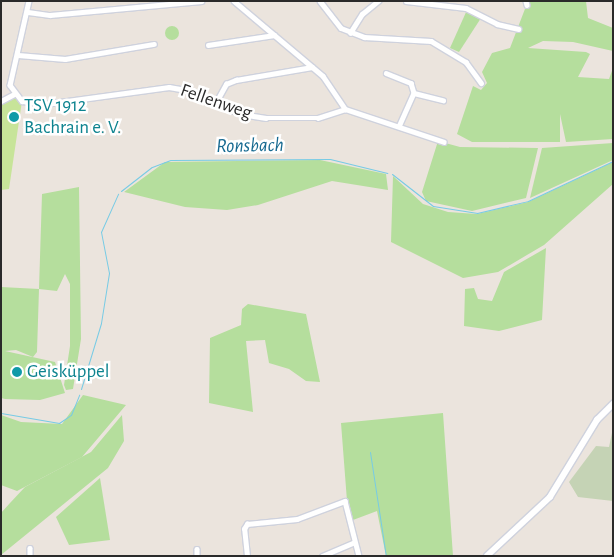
<!DOCTYPE html>
<meta charset="utf-8">
<style>
body{margin:0}
#map{position:relative;width:614px;height:557px;overflow:hidden;background:#ebe4dd;font-family:"Alegreya Sans",sans-serif}
div>[style]{position:absolute}
.green>*{inset:0;background:#b5de9d}
.round{border-radius:50%}
.cemetery>*{inset:0;background:#c5d3b5}
.pitch>*{inset:0;background:#c7e499}
.stream>*{height:1px;margin:-0.5px;padding:0 0.5px;transform-origin:0.5px;border-radius:0.5px;background:#77cbe5}
.roads{filter:drop-shadow(1px 0 #cfd2dd) drop-shadow(-1px 0 #cfd2dd) drop-shadow(0 1px #cfd2dd) drop-shadow(0 -1px #cfd2dd)}
.minor>*{height:4.5px;margin:-2.25px;padding:0 2.25px;transform-origin:2.25px;border-radius:2.25px;background:#fff}
.tertiary>*{height:5.5px;margin:-2.75px;padding:0 2.75px;transform-origin:2.75px;border-radius:2.75px;background:#fff}
.dots>*{width:14px;height:14px;translate:-50% -50%;box-sizing:border-box;border:2px solid #fff;border-radius:50%}
span{translate:-50% -50%;white-space:nowrap;text-align:center;line-height:1.15;-webkit-text-stroke:5px #fff;paint-order:stroke}
.street-label{font-size:19px;color:#2a2a2a}
.culture-label{font-size:19px;color:#0d838f}
.left{translate:0 -50%;text-align:left}
.water-label{font-size:20px;color:#176a91;font-style:italic}
.frame{position:absolute;inset:0;border:2px solid #2a2a2a;pointer-events:none}
</style>
<div id="map">
<div class="green">
<div style="clip-path:polygon(528px 1px,586px 1px,588px 18px,613px 28px,613px 51px,573px 42px,543px 41px,528px 48px,586px 52px,590px 54px,578px 77px,609px 79px,613px 68px,613px 139px,566px 142px,560px 114px,560px 142px,472px 142px,457px 134px,473px 86px,481px 90px,487px 83px,482px 72px,492px 53px,510px 48px)"></div>
<div style="clip-path:polygon(467px 10px,481px 18px,459px 52px,450px 48px)"></div>
<div class="round" style="left:165px;top:26px;width:14px;height:14px"></div>
<div style="clip-path:polygon(438px 141px,460px 147px,538px 148px,526px 198px,472px 211px,426px 201px,422px 192px)"></div>
<div style="clip-path:polygon(613px 143px,613px 160px,530px 198px,542px 148px)"></div>
<div style="clip-path:polygon(320px 160px,386px 174px,388px 190px,332px 181px,258px 205px,227px 210px,185px 207px,124px 192px,165px 162px)"></div>
<div style="clip-path:polygon(613px 162px,613px 184px,544px 245px,498px 272px,463px 278px,391px 242px,393px 176px,423px 204px,448px 212px,477px 214px,528px 202px)"></div>
<div style="clip-path:polygon(79px 187px,81px 339px,73px 389px,66px 390px,64px 385px,70px 346px,70px 284px,65px 274px,57px 291px,39px 289px,37px 352px,33px 357px,16px 350px,5px 351px,55px 362px,65px 393px,40px 400px,5px 399px,1px 398px,1px 287px,39px 289px,42px 194px)"></div>
<div style="clip-path:polygon(546px 248px,542px 320px,499px 331px,464px 326px,465px 289px,474px 288px,478px 299px,492px 301px,504px 272px)"></div>
<div style="clip-path:polygon(248px 304px,306px 314px,320px 382px,306px 381px,289px 369px,269px 363px,265px 340px,246px 341px,253px 412px,209px 403px,210px 338px,241px 325px,242px 309px)"></div>
<div style="clip-path:polygon(83px 395px,126px 405px,82px 457px,17px 491px,1px 485px,1px 415px,21px 422px,62px 424px)"></div>
<div style="clip-path:polygon(443px 413px,453px 556px,386px 556px,377px 511px,353px 520px,347px 501px,341px 423px)"></div>
<div style="clip-path:polygon(122px 415px,124px 441px,108px 468px,1px 555px,1px 513px,10px 503px,25px 487px,91px 452px)"></div>
<div style="clip-path:polygon(100px 478px,110px 540px,69px 545px,56px 517px)"></div>
</div>
<div class="cemetery">
<div style="clip-path:polygon(613px 428px,613px 501px,578px 497px,569px 482px,596px 446px,609px 447px)"></div>
</div>
<div class="pitch">
<div style="clip-path:polygon(14px 94px,22px 101px,9px 189px,1px 190px,1px 101px)"></div>
</div>
<div class="stream">
<div style="left:392px;top:174px;width:52px;rotate:38deg"></div>
<div style="left:433px;top:206px;width:45px;rotate:9deg"></div>
<div style="left:477px;top:213px;width:52px;rotate:-13.2deg"></div>
<div style="left:528px;top:201px;width:94px;rotate:-25.2deg"></div>
<div style="left:121px;top:191px;width:39px;rotate:-38deg"></div>
<div style="left:152px;top:167px;width:19px;rotate:-21deg"></div>
<div style="left:170px;top:160px;width:160px;rotate:-0.4deg"></div>
<div style="left:330px;top:159px;width:59px;rotate:13.8deg"></div>
<div style="left:81px;top:389px;width:69px;rotate:-73.1deg"></div>
<div style="left:101px;top:323px;width:51px;rotate:-80.9deg"></div>
<div style="left:109px;top:273px;width:42px;rotate:-101deg"></div>
<div style="left:101px;top:232px;width:42px;rotate:-65.9deg"></div>
<div style="left:1px;top:413px;width:59px;rotate:9.8deg"></div>
<div style="left:59px;top:423px;width:14px;rotate:-34deg"></div>
<div style="left:71px;top:415px;width:22px;rotate:-68deg"></div>
<div style="left:370px;top:452px;width:105px;rotate:81.3deg"></div>
</div>
<div class="roads">
<div class="minor">
<div style="left:29px;top:1px;width:86px;rotate:102.7deg"></div>
<div style="left:10px;top:85px;width:20px;rotate:53deg"></div>
<div style="left:22px;top:101px;width:23px;rotate:7deg"></div>
<div style="left:45px;top:104px;width:125px;rotate:-7.8deg"></div>
<div style="left:169px;top:87px;width:17px;rotate:10deg"></div>
<div style="left:186px;top:90px;width:60px;rotate:23.6deg"></div>
<div style="left:241px;top:114px;width:25px;rotate:9deg"></div>
<div style="left:266px;top:118px;width:52px"></div>
<div style="left:318px;top:118px;width:28px;rotate:-18deg"></div>
<div style="left:234px;top:1px;width:116px;rotate:40.1deg"></div>
<div style="left:323px;top:76px;width:40px;rotate:56deg"></div>
<div style="left:320px;top:1px;width:34px;rotate:52deg"></div>
<div style="left:341px;top:28px;width:25px;rotate:21deg"></div>
<div style="left:364px;top:37px;width:67px;rotate:3.4deg"></div>
<div style="left:431px;top:41px;width:41px;rotate:31deg"></div>
<div style="left:466px;top:62px;width:26px;rotate:54deg"></div>
<div style="left:406px;top:1px;width:60px;rotate:6.7deg"></div>
<div style="left:466px;top:8px;width:35px;rotate:27deg"></div>
<div style="left:497px;top:24px;width:22px;rotate:13deg"></div>
<div style="left:526px;top:1px;width:4px;rotate:76deg"></div>
<div style="left:28px;top:12px;width:22px;rotate:8deg"></div>
<div style="left:50px;top:15px;width:152px;rotate:-5.3deg"></div>
<div style="left:350px;top:33px;width:22px;rotate:-58deg"></div>
<div style="left:362px;top:14px;width:21px;rotate:-39deg"></div>
<div style="left:208px;top:45px;width:67px;rotate:-8.6deg"></div>
<div style="left:18px;top:55px;width:47px;rotate:4.9deg"></div>
<div style="left:65px;top:59px;width:90px;rotate:-9.6deg"></div>
<div style="left:386px;top:73px;width:27px;rotate:22deg"></div>
<div style="left:411px;top:83px;width:10px;rotate:73deg"></div>
<div style="left:414px;top:93px;width:36px;rotate:114deg"></div>
<div style="left:414px;top:93px;width:30px;rotate:14deg"></div>
<div style="left:1px;top:101px;width:15px;rotate:-28deg"></div>
<div style="left:215px;top:104px;width:23px;rotate:-61deg"></div>
<div style="left:226px;top:84px;width:11px;rotate:-22deg"></div>
<div style="left:236px;top:80px;width:77px;rotate:-9.7deg"></div>
<div style="left:345px;top:109px;width:104px;rotate:18.4deg"></div>
<div style="left:30px;top:548px;width:8px;rotate:90deg"></div>
<div style="left:197px;top:549px;width:7px;rotate:90deg"></div>
<div style="left:247px;top:556px;width:27px;rotate:-96deg"></div>
<div style="left:244px;top:529px;width:6px;rotate:-59deg"></div>
<div style="left:247px;top:524px;width:50px;rotate:-5.7deg"></div>
<div style="left:297px;top:519px;width:51px;rotate:-20.6deg"></div>
<div style="left:345px;top:501px;width:57px;rotate:75.7deg"></div>
<div style="left:322px;top:556px;width:34px;rotate:-23deg"></div>
</div>
<div class="tertiary">
<div style="left:487px;top:556px;width:86px;rotate:-43.1deg"></div>
<div style="left:550px;top:497px;width:90px;rotate:-58.6deg"></div>
<div style="left:597px;top:420px;width:23px;rotate:-45deg"></div>
</div>
</div>
<div class="dots">
<div style="left:14px;top:117px;background:#0f9aa8"></div>
<div style="left:17px;top:372px;background:#0f9aa8"></div>
</div>
<div class="street-label">
<span style="left:216px;top:102px;rotate:19deg">Fellenweg</span>
</div>
<div class="culture-label">
<span class="left" style="left:24px;top:117px">TSV 1912<br>Bachrain e. V.</span>
<span class="left" style="left:27px;top:372px">Geisküppel</span>
</div>
<div class="water-label">
<span style="left:250px;top:146px;rotate:-1deg">Ronsbach</span>
</div>
<div class="frame"></div>
</div>
